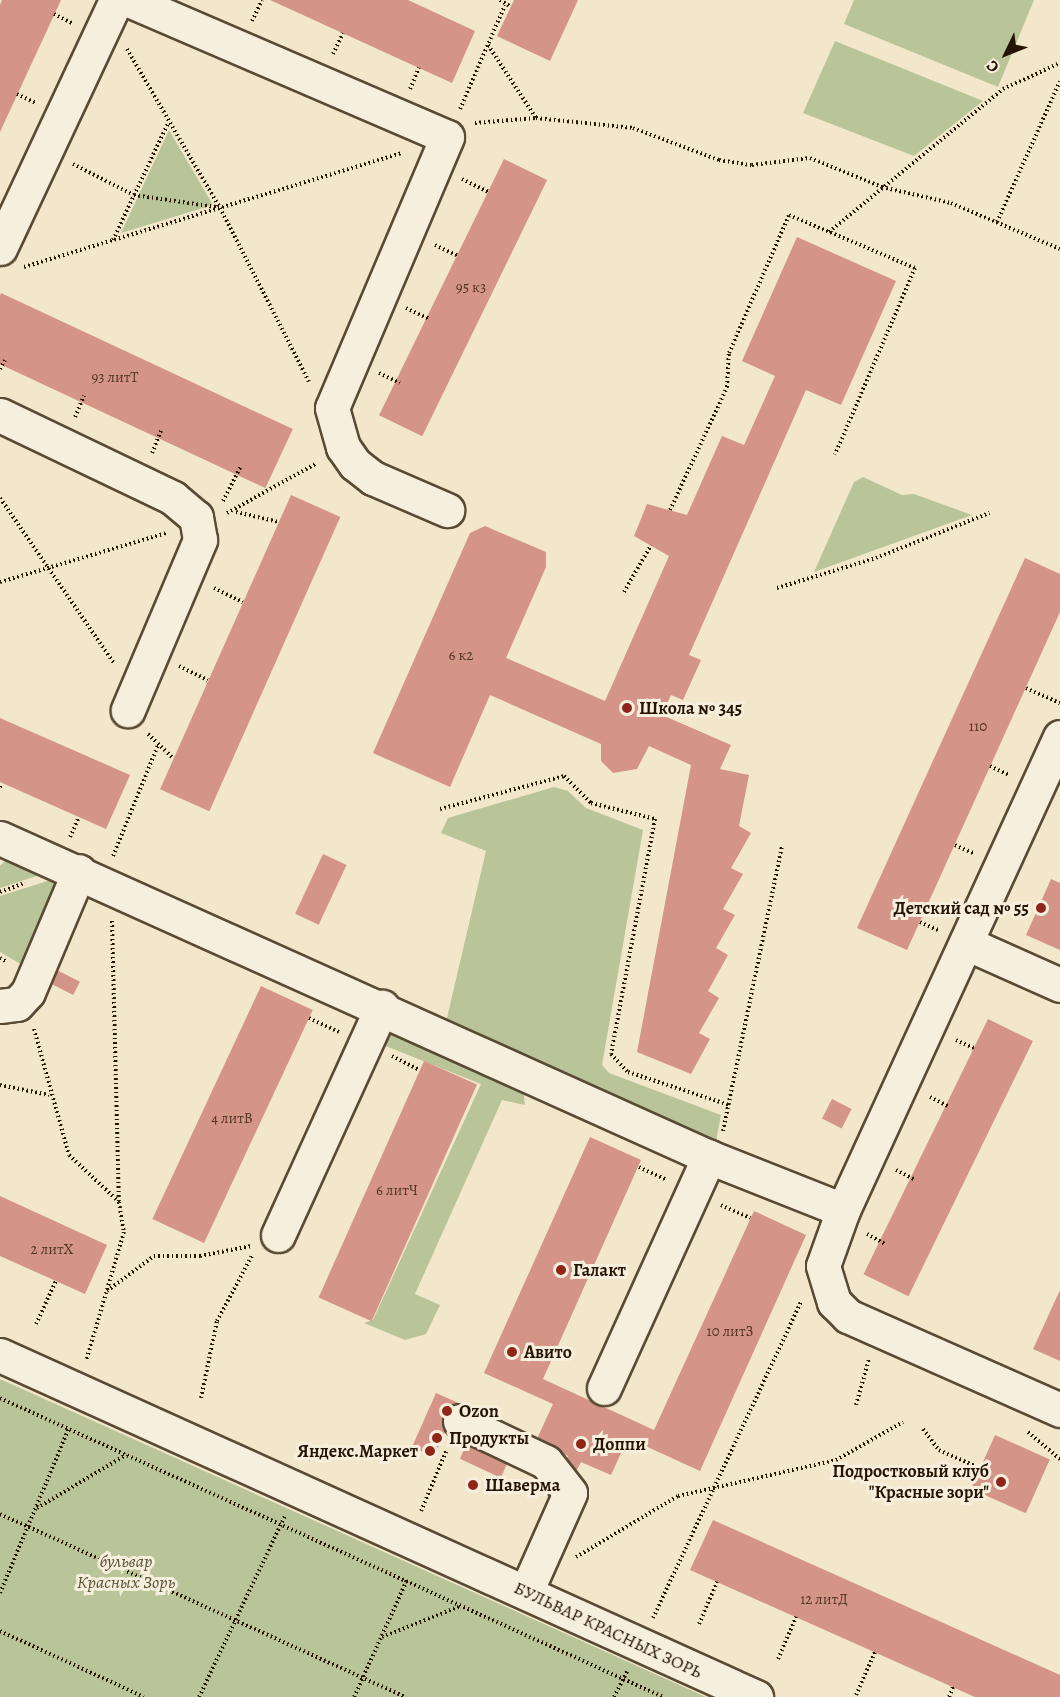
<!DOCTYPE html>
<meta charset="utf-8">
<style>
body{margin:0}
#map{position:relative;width:1060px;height:1697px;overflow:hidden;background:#f2e7ca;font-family:Alegreya,serif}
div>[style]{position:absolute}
.green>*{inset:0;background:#b9c598}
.building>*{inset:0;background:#d49488;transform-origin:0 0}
.path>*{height:4px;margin-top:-2px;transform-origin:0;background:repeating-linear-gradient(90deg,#261502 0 1.5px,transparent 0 4.5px)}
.roads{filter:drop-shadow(2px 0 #594a34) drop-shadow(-2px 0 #594a34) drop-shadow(0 2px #594a34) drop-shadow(0 -2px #594a34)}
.minor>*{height:33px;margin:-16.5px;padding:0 16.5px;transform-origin:16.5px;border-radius:16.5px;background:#f7efdd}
.dots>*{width:16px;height:16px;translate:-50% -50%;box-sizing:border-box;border:3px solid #f7efdd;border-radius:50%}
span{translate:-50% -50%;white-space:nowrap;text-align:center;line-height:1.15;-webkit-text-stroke:6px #f7efdd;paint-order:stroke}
.number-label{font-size:15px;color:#523524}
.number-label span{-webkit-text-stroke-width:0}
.poi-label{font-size:18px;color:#261502;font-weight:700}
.left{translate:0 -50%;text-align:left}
.right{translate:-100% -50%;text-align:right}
.park-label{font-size:18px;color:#595336;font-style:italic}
.street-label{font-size:18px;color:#261502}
.north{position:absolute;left:976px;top:24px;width:60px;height:60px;-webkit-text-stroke:4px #f7efdd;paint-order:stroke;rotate:227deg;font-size:16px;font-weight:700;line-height:24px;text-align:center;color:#261502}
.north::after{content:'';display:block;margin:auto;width:21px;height:27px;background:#261502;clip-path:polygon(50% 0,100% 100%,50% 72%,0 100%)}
</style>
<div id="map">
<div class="green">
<div style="clip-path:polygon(854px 0,1034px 0,998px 87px,844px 24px)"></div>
<div style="clip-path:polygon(835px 41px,983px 101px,914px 156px,803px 113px)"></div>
<div style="clip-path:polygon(169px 130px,213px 205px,121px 233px)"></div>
<div style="clip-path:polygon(863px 477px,902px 495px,914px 494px,972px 515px,814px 572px,854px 482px)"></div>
<div style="clip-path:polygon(554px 787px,568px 791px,586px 808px,643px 830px,602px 1065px,609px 1073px,721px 1115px,716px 1141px,446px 1022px,486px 851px,441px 833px,448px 818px)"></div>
<div style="clip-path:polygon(14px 852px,46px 873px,0 888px,0 866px)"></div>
<div style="clip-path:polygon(57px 878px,59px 882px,24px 966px,0 952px,0 896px)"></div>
<div style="clip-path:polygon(395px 1030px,522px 1080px,525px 1105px,502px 1100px,415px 1294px,440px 1305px,426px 1334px,405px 1340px,364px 1323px,373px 1320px,481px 1084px,378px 1043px)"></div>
<div style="clip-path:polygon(0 1379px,706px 1697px,0 1697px)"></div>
</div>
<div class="building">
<div style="clip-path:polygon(2px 0,61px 0,0 132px,0 5px)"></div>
<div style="clip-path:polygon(270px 0,408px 0,475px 31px,452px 83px)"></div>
<div style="clip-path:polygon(514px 0,578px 0,550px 61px,497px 36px)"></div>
<div style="left:504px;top:159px;width:48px;height:285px;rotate:26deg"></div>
<div style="clip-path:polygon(797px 237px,896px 281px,841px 405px,806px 390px,689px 655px,701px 660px,683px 700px,671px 695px,662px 715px,731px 745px,720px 769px,749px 775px,739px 826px,751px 833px,731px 868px,743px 874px,723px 909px,735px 915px,716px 948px,728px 955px,708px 991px,719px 998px,699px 1033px,710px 1039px,691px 1074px,637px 1052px,691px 765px,649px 746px,637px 769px,613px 773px,601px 761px,601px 744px,490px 695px,450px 787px,373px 753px,470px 533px,485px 526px,546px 552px,546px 567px,506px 658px,605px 701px,669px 556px,634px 536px,647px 504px,687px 515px,722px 436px,744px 445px,775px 376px,742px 361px)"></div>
<div style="left:1px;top:293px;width:322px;height:65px;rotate:25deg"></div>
<div style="left:291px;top:495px;width:54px;height:322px;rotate:24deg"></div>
<div style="clip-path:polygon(1025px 558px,1060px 574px,1060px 612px,907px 950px,857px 928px)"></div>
<div style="clip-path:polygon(0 718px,130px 775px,106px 829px,0 782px)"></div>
<div style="left:323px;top:854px;width:26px;height:66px;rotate:25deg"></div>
<div style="clip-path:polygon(1051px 879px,1060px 883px,1060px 950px,1026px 935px)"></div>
<div style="left:55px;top:969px;width:28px;height:15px;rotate:27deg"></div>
<div style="left:261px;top:986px;width:57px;height:257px;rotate:25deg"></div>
<div style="left:988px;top:1019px;width:50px;height:284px;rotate:26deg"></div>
<div style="left:424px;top:1061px;width:58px;height:259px;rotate:24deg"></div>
<div style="left:832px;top:1099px;width:22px;height:22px;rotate:27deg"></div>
<div style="clip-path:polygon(590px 1137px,641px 1160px,543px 1379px,654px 1430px,754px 1211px,806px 1235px,700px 1471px,628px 1438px,611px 1475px,581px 1462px,576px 1472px,563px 1467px,568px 1456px,536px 1441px,553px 1404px,484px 1373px)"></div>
<div style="clip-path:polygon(0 1196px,107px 1245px,85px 1294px,0 1256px)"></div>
<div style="clip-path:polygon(1060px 1290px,1060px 1361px,1033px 1349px)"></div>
<div style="left:436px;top:1393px;width:24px;height:59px;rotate:24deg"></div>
<div style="left:995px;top:1435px;width:60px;height:59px;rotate:24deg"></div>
<div style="left:470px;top:1437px;width:45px;height:24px;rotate:25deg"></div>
<div style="clip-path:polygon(713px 1520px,1060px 1675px,1060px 1697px,975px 1697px,690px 1570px)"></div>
</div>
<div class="path">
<div style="left:500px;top:0;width:13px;rotate:32deg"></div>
<div style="left:54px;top:14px;width:20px;rotate:27deg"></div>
<div style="left:252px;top:21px;width:23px;rotate:-65deg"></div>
<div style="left:488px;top:45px;width:87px;rotate:56.7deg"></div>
<div style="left:127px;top:49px;width:184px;rotate:59.7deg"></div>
<div style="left:220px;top:208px;width:195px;rotate:62.9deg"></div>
<div style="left:333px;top:54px;width:23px;rotate:-65deg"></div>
<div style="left:410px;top:89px;width:23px;rotate:-67deg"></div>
<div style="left:17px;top:94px;width:21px;rotate:25deg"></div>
<div style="left:460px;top:109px;width:113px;rotate:-66.6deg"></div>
<div style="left:475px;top:123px;width:61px;rotate:-4.7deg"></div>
<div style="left:536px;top:118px;width:98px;rotate:5.9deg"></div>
<div style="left:633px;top:128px;width:92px;rotate:20.4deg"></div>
<div style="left:719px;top:160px;width:33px;rotate:9deg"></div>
<div style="left:752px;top:165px;width:58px;rotate:-6.9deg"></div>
<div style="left:810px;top:158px;width:78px;rotate:21.9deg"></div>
<div style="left:882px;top:187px;width:71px;rotate:13.1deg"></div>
<div style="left:951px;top:203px;width:118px;rotate:22.9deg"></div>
<div style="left:73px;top:164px;width:68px;rotate:26.9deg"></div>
<div style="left:134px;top:195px;width:83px;rotate:8.3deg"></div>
<div style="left:462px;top:179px;width:30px;rotate:26deg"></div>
<div style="left:997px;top:222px;width:154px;rotate:-65.9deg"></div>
<div style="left:829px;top:232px;width:225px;rotate:-39.4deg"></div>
<div style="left:1003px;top:89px;width:63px;rotate:-24.5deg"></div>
<div style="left:113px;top:240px;width:129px;rotate:-64.8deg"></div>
<div style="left:435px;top:245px;width:26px;rotate:25deg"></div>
<div style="left:24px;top:267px;width:395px;rotate:-16.8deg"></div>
<div style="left:406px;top:308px;width:26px;rotate:25deg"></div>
<div style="left:0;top:369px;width:10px;rotate:-61deg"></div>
<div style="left:379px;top:373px;width:23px;rotate:25deg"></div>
<div style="left:75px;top:417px;width:23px;rotate:-67deg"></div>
<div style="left:152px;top:453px;width:24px;rotate:-68deg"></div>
<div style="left:0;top:498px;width:201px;rotate:55.4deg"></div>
<div style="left:223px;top:501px;width:38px;rotate:-63deg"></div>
<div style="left:670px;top:510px;width:136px;rotate:-65.1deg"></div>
<div style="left:727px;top:387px;width:34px;rotate:-87deg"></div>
<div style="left:729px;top:353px;width:150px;rotate:-66.5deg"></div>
<div style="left:789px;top:215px;width:137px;rotate:22.8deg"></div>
<div style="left:915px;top:268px;width:203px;rotate:113.2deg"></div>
<div style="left:236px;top:512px;width:44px;rotate:13.1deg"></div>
<div style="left:227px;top:513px;width:103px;rotate:-29.1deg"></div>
<div style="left:0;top:582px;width:174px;rotate:-16.4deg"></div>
<div style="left:214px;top:588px;width:32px;rotate:26deg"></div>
<div style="left:777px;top:588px;width:103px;rotate:-16.9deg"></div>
<div style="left:876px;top:558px;width:122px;rotate:-21.7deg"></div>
<div style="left:624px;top:592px;width:54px;rotate:-60.1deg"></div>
<div style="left:179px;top:666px;width:32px;rotate:26deg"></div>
<div style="left:1026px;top:688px;width:37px;rotate:24deg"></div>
<div style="left:148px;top:734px;width:35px;rotate:44deg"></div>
<div style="left:990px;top:766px;width:21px;rotate:25deg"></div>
<div style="left:0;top:787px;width:4px;rotate:-63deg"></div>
<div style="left:440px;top:809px;width:128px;rotate:-14.9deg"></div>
<div style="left:564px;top:776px;width:38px;rotate:45deg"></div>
<div style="left:591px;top:803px;width:66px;rotate:14deg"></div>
<div style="left:655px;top:819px;width:239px;rotate:100.6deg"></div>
<div style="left:611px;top:1054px;width:25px;rotate:47deg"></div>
<div style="left:628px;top:1072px;width:106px;rotate:18.1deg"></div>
<div style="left:70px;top:837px;width:22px;rotate:-66deg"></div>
<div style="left:955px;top:845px;width:20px;rotate:24deg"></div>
<div style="left:113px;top:856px;width:120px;rotate:-67.9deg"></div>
<div style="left:0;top:892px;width:27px;rotate:-20deg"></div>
<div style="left:112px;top:921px;width:280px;rotate:88.6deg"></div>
<div style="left:920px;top:922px;width:20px;rotate:24deg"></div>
<div style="left:0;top:958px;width:8px;rotate:30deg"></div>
<div style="left:309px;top:1018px;width:33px;rotate:25deg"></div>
<div style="left:34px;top:1029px;width:131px;rotate:74.5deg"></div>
<div style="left:69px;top:1155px;width:69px;rotate:43.2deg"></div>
<div style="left:119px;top:1202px;width:30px;rotate:81deg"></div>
<div style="left:124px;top:1232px;width:134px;rotate:106.4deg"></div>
<div style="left:956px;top:1040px;width:20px;rotate:24deg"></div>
<div style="left:392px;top:1056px;width:31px;rotate:27deg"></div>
<div style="left:0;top:1085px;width:50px;rotate:11.5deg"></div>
<div style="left:930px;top:1097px;width:20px;rotate:27deg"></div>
<div style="left:723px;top:1131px;width:291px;rotate:-78.3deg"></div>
<div style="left:639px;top:1167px;width:29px;rotate:25deg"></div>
<div style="left:896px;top:1170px;width:20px;rotate:27deg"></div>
<div style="left:721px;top:1205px;width:32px;rotate:24deg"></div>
<div style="left:867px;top:1234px;width:21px;rotate:29deg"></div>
<div style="left:107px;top:1291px;width:59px;rotate:-36.7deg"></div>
<div style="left:154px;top:1256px;width:46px"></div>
<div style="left:200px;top:1256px;width:52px;rotate:-11.1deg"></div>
<div style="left:36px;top:1324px;width:47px;rotate:-65.1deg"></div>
<div style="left:0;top:1398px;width:727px;rotate:24.27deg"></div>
<div style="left:201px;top:1398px;width:79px;rotate:-78.3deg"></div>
<div style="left:217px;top:1321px;width:76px;rotate:-61.8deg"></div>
<div style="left:856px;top:1405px;width:48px;rotate:-74.2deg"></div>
<div style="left:923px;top:1429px;width:26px;rotate:53deg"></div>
<div style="left:939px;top:1450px;width:42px;rotate:24.1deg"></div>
<div style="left:1028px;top:1432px;width:42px;rotate:40.2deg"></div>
<div style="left:308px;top:1460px;width:12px;rotate:-66deg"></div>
<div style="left:37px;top:1508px;width:104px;rotate:-30.8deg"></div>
<div style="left:421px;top:1511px;width:67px;rotate:-67.2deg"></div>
<div style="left:0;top:1514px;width:445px;rotate:24.3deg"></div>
<div style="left:576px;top:1557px;width:119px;rotate:-30.9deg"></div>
<div style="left:678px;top:1496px;width:162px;rotate:-12.8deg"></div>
<div style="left:836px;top:1460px;width:77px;rotate:-29.6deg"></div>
<div style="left:0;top:1593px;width:179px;rotate:-67.3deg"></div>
<div style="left:653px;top:1618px;width:349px;rotate:-64.9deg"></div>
<div style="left:699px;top:1624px;width:46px;rotate:-66.8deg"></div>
<div style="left:0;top:1631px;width:158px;rotate:24.6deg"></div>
<div style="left:382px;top:1637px;width:85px;rotate:-21.4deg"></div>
<div style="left:778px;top:1659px;width:46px;rotate:-66.8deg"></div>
<div style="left:856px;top:1695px;width:47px;rotate:-66.2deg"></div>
<div style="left:199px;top:1697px;width:200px;rotate:-64.6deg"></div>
<div style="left:354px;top:1697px;width:128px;rotate:-65.6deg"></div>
<div style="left:614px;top:1697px;width:29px;rotate:-63deg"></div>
<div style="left:949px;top:1697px;width:11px;rotate:-68deg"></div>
</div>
<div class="roads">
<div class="minor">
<div style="left:129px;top:0;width:346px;rotate:23.3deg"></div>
<div style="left:447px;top:137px;width:294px;rotate:113deg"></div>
<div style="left:332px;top:408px;width:41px;rotate:74.2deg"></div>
<div style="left:343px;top:447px;width:21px;rotate:55deg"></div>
<div style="left:355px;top:464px;width:23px;rotate:38deg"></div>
<div style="left:373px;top:478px;width:81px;rotate:23.4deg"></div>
<div style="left:0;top:248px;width:274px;rotate:-64.9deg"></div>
<div style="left:0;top:415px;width:192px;rotate:25.6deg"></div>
<div style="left:173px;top:498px;width:30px;rotate:40deg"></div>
<div style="left:196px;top:517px;width:23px;rotate:80deg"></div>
<div style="left:200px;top:540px;width:185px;rotate:113deg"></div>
<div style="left:1060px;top:737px;width:520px;rotate:114.64deg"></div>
<div style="left:843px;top:1210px;width:59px;rotate:109.7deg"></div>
<div style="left:823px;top:1266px;width:38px;rotate:73deg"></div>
<div style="left:834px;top:1302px;width:20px;rotate:45deg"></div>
<div style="left:848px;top:1316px;width:232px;rotate:23.9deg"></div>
<div style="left:0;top:838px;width:777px;rotate:24.22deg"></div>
<div style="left:709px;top:1157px;width:144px;rotate:21.6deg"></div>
<div style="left:966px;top:943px;width:103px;rotate:24.1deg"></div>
<div style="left:0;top:1006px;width:17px;rotate:-7deg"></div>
<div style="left:17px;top:1004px;width:16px;rotate:-47deg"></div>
<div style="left:28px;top:992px;width:131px;rotate:-67.1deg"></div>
<div style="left:278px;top:1235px;width:251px;rotate:-65.5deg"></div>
<div style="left:0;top:1355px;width:830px;rotate:24.34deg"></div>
<div style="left:604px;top:1388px;width:254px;rotate:-65.6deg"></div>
<div style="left:460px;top:1421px;width:95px;rotate:25.5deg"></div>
<div style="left:546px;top:1462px;width:39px;rotate:52deg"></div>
<div style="left:570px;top:1493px;width:108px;rotate:114deg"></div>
</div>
</div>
<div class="dots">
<div style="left:627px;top:708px;background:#8f2418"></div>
<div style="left:1041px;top:908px;background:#8f2418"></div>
<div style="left:561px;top:1270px;background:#8f2418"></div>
<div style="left:512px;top:1352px;background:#8f2418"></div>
<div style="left:447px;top:1411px;background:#8f2418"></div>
<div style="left:437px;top:1438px;background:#8f2418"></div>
<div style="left:581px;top:1444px;background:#8f2418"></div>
<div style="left:430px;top:1451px;background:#8f2418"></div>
<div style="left:1001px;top:1482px;background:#8f2418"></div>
<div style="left:473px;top:1485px;background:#8f2418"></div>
</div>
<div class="number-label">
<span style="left:471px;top:288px">95 к3</span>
<span style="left:115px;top:378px">93 литТ</span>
<span style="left:461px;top:656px">6 к2</span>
<span style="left:978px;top:727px">110</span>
<span style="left:232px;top:1119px">4 литВ</span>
<span style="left:397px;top:1191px">6 литЧ</span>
<span style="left:52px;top:1250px">2 литХ</span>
<span style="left:730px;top:1332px">10 литЗ</span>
<span style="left:824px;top:1600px">12 литД</span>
</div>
<div class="poi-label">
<span class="left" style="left:639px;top:708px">Школа № 345</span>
<span class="right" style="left:1029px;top:908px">Детский сад № 55</span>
<span class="left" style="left:573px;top:1270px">Галакт</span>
<span class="left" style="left:524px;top:1352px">Авито</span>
<span class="left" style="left:459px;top:1411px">Ozon</span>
<span class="left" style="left:449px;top:1438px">Продукты</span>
<span class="left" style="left:593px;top:1444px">Доппи</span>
<span class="right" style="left:418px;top:1451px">Яндекс.Маркет</span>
<span class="right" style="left:989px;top:1482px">Подростковый клуб<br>"Красные зори"</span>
<span class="left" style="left:485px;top:1485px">Шаверма</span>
</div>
<div class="park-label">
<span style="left:126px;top:1572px">бульвар<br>Красных Зорь</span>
</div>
<div class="street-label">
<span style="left:608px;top:1630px;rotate:25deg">БУЛЬВАР КРАСНЫХ ЗОРЬ</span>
</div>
<div class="north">С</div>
</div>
